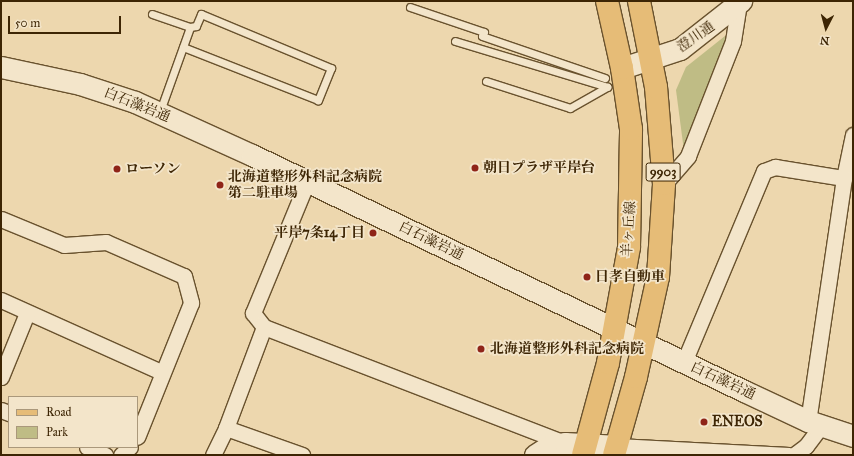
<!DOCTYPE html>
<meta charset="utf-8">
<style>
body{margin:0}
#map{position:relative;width:854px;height:456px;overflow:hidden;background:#edd7ae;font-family:"IM FELL Great Primer","Noto Serif JP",serif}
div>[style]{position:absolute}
.green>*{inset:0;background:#bfbc85}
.roads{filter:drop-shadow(1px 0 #69522e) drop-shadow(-1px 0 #69522e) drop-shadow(0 1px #69522e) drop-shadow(0 -1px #69522e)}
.lane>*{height:7px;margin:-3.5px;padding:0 3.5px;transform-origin:3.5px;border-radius:3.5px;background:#f3e5ca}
.street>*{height:15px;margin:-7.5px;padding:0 7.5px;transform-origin:7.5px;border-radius:7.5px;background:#f3e5ca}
.secondary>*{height:21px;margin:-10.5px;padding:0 10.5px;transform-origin:10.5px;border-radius:10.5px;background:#f3e5ca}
.primary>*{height:22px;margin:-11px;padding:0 11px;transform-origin:11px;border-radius:11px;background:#e6bc77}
.dots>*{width:11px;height:11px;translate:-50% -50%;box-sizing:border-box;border:2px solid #f3e5ca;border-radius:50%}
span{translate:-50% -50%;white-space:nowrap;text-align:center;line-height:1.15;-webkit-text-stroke:3.5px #f3e5ca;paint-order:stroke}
.shield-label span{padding:1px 3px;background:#f3e5ca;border:1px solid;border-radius:3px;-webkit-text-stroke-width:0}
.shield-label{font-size:13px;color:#3d2504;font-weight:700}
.street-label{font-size:14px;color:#3d2504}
.poi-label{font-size:14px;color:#3d2504;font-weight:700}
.left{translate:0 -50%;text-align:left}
.right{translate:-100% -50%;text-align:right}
.frame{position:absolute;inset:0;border:2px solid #3d2504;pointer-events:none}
.legend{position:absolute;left:8px;top:396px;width:130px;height:52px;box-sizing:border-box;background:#f3e5ca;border:1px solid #aa987b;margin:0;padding:5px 7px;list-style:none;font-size:12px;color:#3d2504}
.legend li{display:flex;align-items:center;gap:8px;height:20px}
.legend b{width:20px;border:1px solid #aa987b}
.north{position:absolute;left:806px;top:8px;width:40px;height:40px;-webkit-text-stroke:3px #f3e5ca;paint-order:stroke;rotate:186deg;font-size:11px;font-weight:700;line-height:16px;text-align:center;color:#3d2504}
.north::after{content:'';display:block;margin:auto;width:14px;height:18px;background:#3d2504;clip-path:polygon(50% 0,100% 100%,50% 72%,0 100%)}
.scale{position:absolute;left:8px;top:16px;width:113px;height:18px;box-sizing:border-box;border:2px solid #3d2504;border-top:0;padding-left:5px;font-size:12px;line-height:14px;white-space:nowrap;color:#3d2504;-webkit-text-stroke:3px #f3e5ca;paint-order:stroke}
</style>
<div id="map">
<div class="green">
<div style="clip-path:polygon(725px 36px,728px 36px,684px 151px,676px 90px,686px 67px)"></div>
</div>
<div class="roads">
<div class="lane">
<div style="left:410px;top:7px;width:78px;rotate:18.7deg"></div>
<div style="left:484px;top:32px;width:4px;rotate:117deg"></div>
<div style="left:482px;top:36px;width:130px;rotate:18.9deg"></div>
<div style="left:152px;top:14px;width:40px;rotate:18.9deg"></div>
<div style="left:455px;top:41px;width:159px;rotate:16.8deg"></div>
<div style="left:486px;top:81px;width:88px;rotate:17.8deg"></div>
<div style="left:570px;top:108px;width:43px;rotate:-29.6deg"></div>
<div style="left:160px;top:111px;width:89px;rotate:-70.3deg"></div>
<div style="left:190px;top:27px;width:6px;rotate:-9deg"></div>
<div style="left:196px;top:26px;width:13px;rotate:-67deg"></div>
<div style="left:201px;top:14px;width:141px;rotate:22.6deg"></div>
<div style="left:331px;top:68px;width:35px;rotate:112deg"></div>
<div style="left:318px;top:100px;width:145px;rotate:-158.6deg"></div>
</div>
<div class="street">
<div style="left:844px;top:178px;width:44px;rotate:-78.2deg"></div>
<div style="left:664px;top:184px;width:37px;rotate:-49deg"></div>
<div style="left:688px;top:156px;width:123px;rotate:-68.6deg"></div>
<div style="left:733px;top:41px;width:38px;rotate:-81deg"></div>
<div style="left:1px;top:219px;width:68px;rotate:22.4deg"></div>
<div style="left:64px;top:245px;width:42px;rotate:-4.1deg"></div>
<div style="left:106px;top:242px;width:85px;rotate:23.6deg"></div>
<div style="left:184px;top:276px;width:28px;rotate:75deg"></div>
<div style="left:191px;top:303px;width:144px;rotate:111.9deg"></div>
<div style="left:1px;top:300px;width:175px;rotate:24.2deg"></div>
<div style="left:264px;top:327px;width:323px;rotate:21.1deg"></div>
<div style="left:684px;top:362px;width:207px;rotate:-67.3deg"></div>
<div style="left:764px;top:171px;width:12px;rotate:-20deg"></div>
<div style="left:775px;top:167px;width:70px;rotate:9.1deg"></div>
<div style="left:844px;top:178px;width:246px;rotate:98.4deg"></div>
<div style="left:1px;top:377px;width:69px;rotate:-67.9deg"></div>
<div style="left:1px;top:410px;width:9px;rotate:21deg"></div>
<div style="left:226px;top:428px;width:81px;rotate:19.6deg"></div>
<div style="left:617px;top:446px;width:172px;rotate:3deg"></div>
<div style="left:87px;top:447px;width:20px;rotate:24deg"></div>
<div style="left:121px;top:455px;width:12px;rotate:-42deg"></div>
<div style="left:213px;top:455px;width:30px;rotate:-64deg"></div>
<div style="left:226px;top:428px;width:108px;rotate:-69.4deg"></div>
<div style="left:264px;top:327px;width:18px;rotate:-128deg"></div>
<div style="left:253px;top:313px;width:142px;rotate:-67.6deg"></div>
<div style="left:794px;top:455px;width:15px;rotate:-37deg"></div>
<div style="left:806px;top:446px;width:25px;rotate:-53deg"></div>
</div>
<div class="secondary">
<div style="left:1px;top:67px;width:81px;rotate:12.1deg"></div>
<div style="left:80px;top:84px;width:58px;rotate:18.1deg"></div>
<div style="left:135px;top:102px;width:128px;rotate:24.4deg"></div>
<div style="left:252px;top:155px;width:546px;rotate:25.63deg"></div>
<div style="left:744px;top:391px;width:71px;rotate:25.1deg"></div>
<div style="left:808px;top:421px;width:47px;rotate:18.4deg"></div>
<div style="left:622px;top:68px;width:61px;rotate:-18.1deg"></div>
<div style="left:680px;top:49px;width:78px;rotate:-38.2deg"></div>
<div style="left:535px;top:455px;width:17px;rotate:-33deg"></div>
<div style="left:549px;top:446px;width:16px;rotate:-11deg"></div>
<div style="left:565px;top:443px;width:52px;rotate:3.3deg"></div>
</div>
<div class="primary">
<div style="left:583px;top:455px;width:95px;rotate:-74.8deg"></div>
<div style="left:608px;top:363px;width:118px;rotate:-79.7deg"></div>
<div style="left:629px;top:247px;width:118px;rotate:-89deg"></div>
<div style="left:631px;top:129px;width:62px;rotate:-98.4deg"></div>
<div style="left:622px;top:68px;width:69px;rotate:-102.6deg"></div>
<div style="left:614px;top:455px;width:81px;rotate:-74.2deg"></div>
<div style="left:636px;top:377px;width:102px;rotate:-77.6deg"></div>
<div style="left:658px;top:277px;width:93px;rotate:-86.3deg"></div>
<div style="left:664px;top:184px;width:97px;rotate:-94.7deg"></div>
<div style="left:656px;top:87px;width:88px;rotate:-101.2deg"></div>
</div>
</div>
<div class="dots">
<div style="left:475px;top:168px;background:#8f2418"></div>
<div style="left:117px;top:169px;background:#8f2418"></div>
<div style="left:220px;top:185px;background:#8f2418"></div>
<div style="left:373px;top:233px;background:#8f2418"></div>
<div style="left:587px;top:277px;background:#8f2418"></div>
<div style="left:481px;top:349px;background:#8f2418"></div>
<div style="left:704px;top:422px;background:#8f2418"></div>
</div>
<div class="shield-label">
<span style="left:663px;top:172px">9903</span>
</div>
<div class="street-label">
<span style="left:696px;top:37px;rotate:-35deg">澄川通</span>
<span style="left:137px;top:105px;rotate:22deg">白石藻岩通</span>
<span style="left:629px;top:229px;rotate:-86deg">羊ヶ丘線</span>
<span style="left:431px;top:241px;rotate:26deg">白石藻岩通</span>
<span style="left:723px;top:381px;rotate:25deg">白石藻岩通</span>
</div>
<div class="poi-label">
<span class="left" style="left:483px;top:168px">朝日プラザ平岸台</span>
<span class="left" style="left:125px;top:169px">ローソン</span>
<span class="left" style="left:228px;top:185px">北海道整形外科記念病院<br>第二駐車場</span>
<span class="right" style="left:365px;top:233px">平岸7条14丁目</span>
<span class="left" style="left:595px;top:277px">日孝自動車</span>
<span class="left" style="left:490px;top:349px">北海道整形外科記念病院</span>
<span class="left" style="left:712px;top:422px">ENEOS</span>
</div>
<div class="frame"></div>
<ul class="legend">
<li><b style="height:5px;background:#e6bc77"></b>Road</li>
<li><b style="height:11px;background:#bfbc85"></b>Park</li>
</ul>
<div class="north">N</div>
<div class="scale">50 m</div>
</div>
